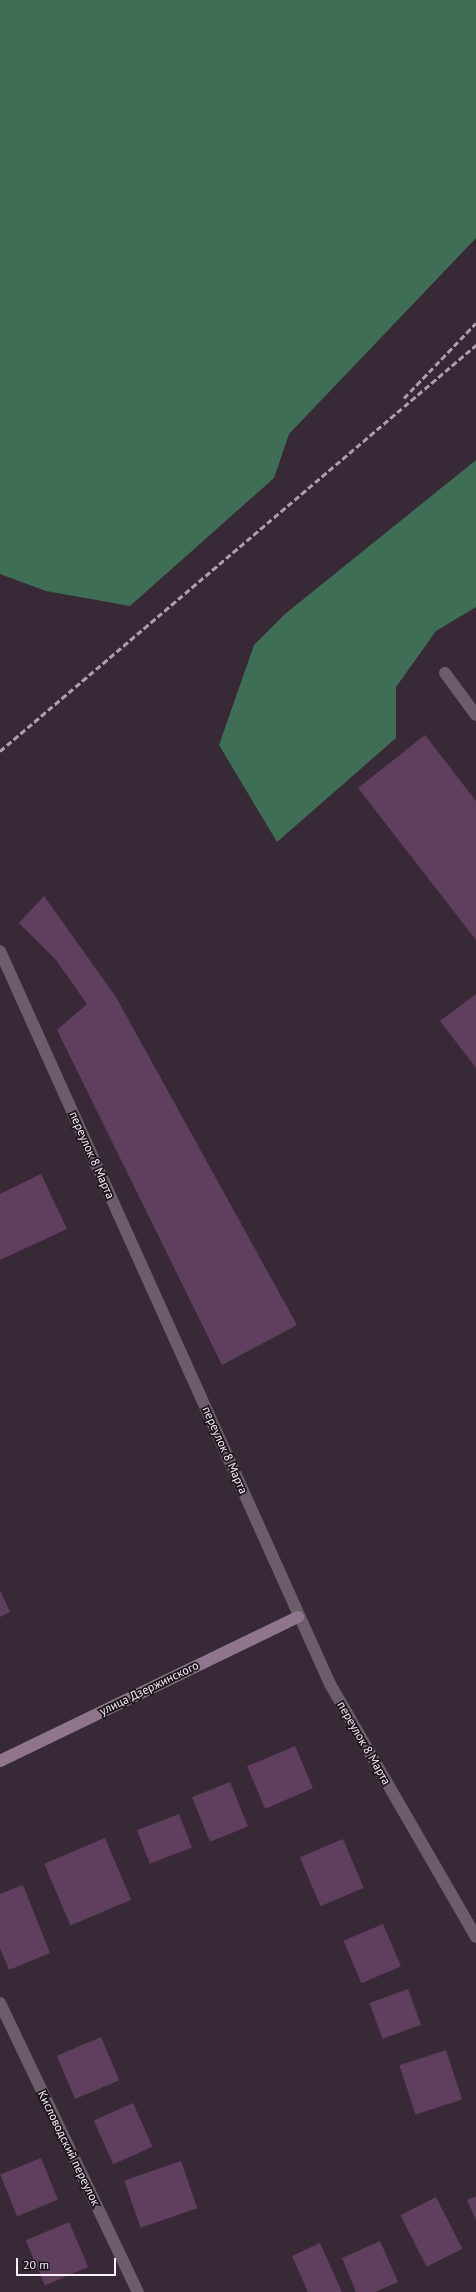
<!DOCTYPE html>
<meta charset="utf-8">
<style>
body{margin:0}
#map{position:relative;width:476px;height:2292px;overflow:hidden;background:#382937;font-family:"PT Sans",sans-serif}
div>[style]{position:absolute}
.forest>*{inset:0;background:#3e6e55}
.building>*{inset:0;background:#603e5e;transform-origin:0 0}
.street>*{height:12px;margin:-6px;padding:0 6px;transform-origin:6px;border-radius:6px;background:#6c5d6b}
.secondary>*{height:12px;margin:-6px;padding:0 6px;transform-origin:6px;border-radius:6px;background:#8f768d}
.rail>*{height:3px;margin-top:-1.5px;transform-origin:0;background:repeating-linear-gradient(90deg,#ab9faa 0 6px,transparent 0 9px)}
span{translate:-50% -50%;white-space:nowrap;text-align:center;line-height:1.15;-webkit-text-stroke:3.5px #1b141a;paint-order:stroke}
.street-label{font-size:12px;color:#faf0f9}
.scale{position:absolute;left:16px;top:2258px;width:100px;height:18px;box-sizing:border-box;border:2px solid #faf0f9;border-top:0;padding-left:5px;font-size:12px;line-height:14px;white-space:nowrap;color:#faf0f9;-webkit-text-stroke:3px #1b141a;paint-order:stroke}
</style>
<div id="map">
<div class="forest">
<div style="clip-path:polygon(0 0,476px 0,476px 238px,289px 434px,274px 478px,130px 606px,46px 591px,0 574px)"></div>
<div style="clip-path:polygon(476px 460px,476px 607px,436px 631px,396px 687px,396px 738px,277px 842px,219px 745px,254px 645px,285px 614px)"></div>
</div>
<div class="building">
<div style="clip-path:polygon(425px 735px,476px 801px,476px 940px,358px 788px)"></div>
<div style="clip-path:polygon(44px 896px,116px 997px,297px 1325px,222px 1365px,57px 1030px,87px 1004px,56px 960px,19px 923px)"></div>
<div style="clip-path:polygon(476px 994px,476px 1068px,440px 1021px)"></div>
<div style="clip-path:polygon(41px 1174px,67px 1229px,0 1260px,0 1194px)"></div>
<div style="clip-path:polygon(0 1590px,10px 1612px,0 1617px)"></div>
<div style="left:295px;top:1746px;width:46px;height:52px;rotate:67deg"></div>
<div style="left:230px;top:1782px;width:48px;height:41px;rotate:68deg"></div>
<div style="left:179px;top:1814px;width:36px;height:45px;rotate:69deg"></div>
<div style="left:105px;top:1838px;width:67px;height:66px;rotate:67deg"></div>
<div style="left:343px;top:1839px;width:53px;height:47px;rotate:67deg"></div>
<div style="clip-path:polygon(23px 1885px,50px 1953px,9px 1970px,0 1948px,0 1894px)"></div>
<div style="left:383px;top:1924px;width:46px;height:43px;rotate:67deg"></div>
<div style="left:408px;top:1989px;width:38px;height:41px;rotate:70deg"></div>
<div style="left:101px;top:2037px;width:47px;height:48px;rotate:67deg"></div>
<div style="left:446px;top:2050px;width:52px;height:49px;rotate:72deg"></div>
<div style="left:133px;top:2103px;width:48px;height:43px;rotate:66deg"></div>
<div style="left:41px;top:2158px;width:45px;height:44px;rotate:68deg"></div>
<div style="left:181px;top:2161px;width:50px;height:60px;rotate:71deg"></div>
<div style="clip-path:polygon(476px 2196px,476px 2220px,467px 2200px)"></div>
<div style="left:436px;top:2197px;width:58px;height:40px;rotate:63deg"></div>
<div style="left:69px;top:2222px;width:49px;height:47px;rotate:67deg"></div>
<div style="clip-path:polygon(380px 2241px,398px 2282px,375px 2292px,356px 2292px,342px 2258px)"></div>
<div style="clip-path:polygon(320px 2243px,342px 2292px,308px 2292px,292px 2256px)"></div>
</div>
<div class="street">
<div style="left:445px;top:673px;width:52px;rotate:53.6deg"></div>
<div style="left:0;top:951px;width:804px;rotate:65.76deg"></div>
<div style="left:330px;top:1684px;width:292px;rotate:60deg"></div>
<div style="left:0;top:2003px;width:320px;rotate:64.5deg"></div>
</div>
<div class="secondary">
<div style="left:0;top:1761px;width:331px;rotate:-25.8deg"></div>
</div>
<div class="rail">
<div style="left:404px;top:398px;width:104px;rotate:-46.2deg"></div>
<div style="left:0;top:751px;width:626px;rotate:-40.46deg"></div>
</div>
<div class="street-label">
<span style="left:92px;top:1155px;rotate:66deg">переулок 8 Марта</span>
<span style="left:225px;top:1450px;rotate:66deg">переулок 8 Марта</span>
<span style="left:149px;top:1688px;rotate:-26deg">улица Дзержинского</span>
<span style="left:364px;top:1743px;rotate:60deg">переулок 8 Марта</span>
<span style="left:69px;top:2148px;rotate:64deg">Кисловодский переулок</span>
</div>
<div class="scale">20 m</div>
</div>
